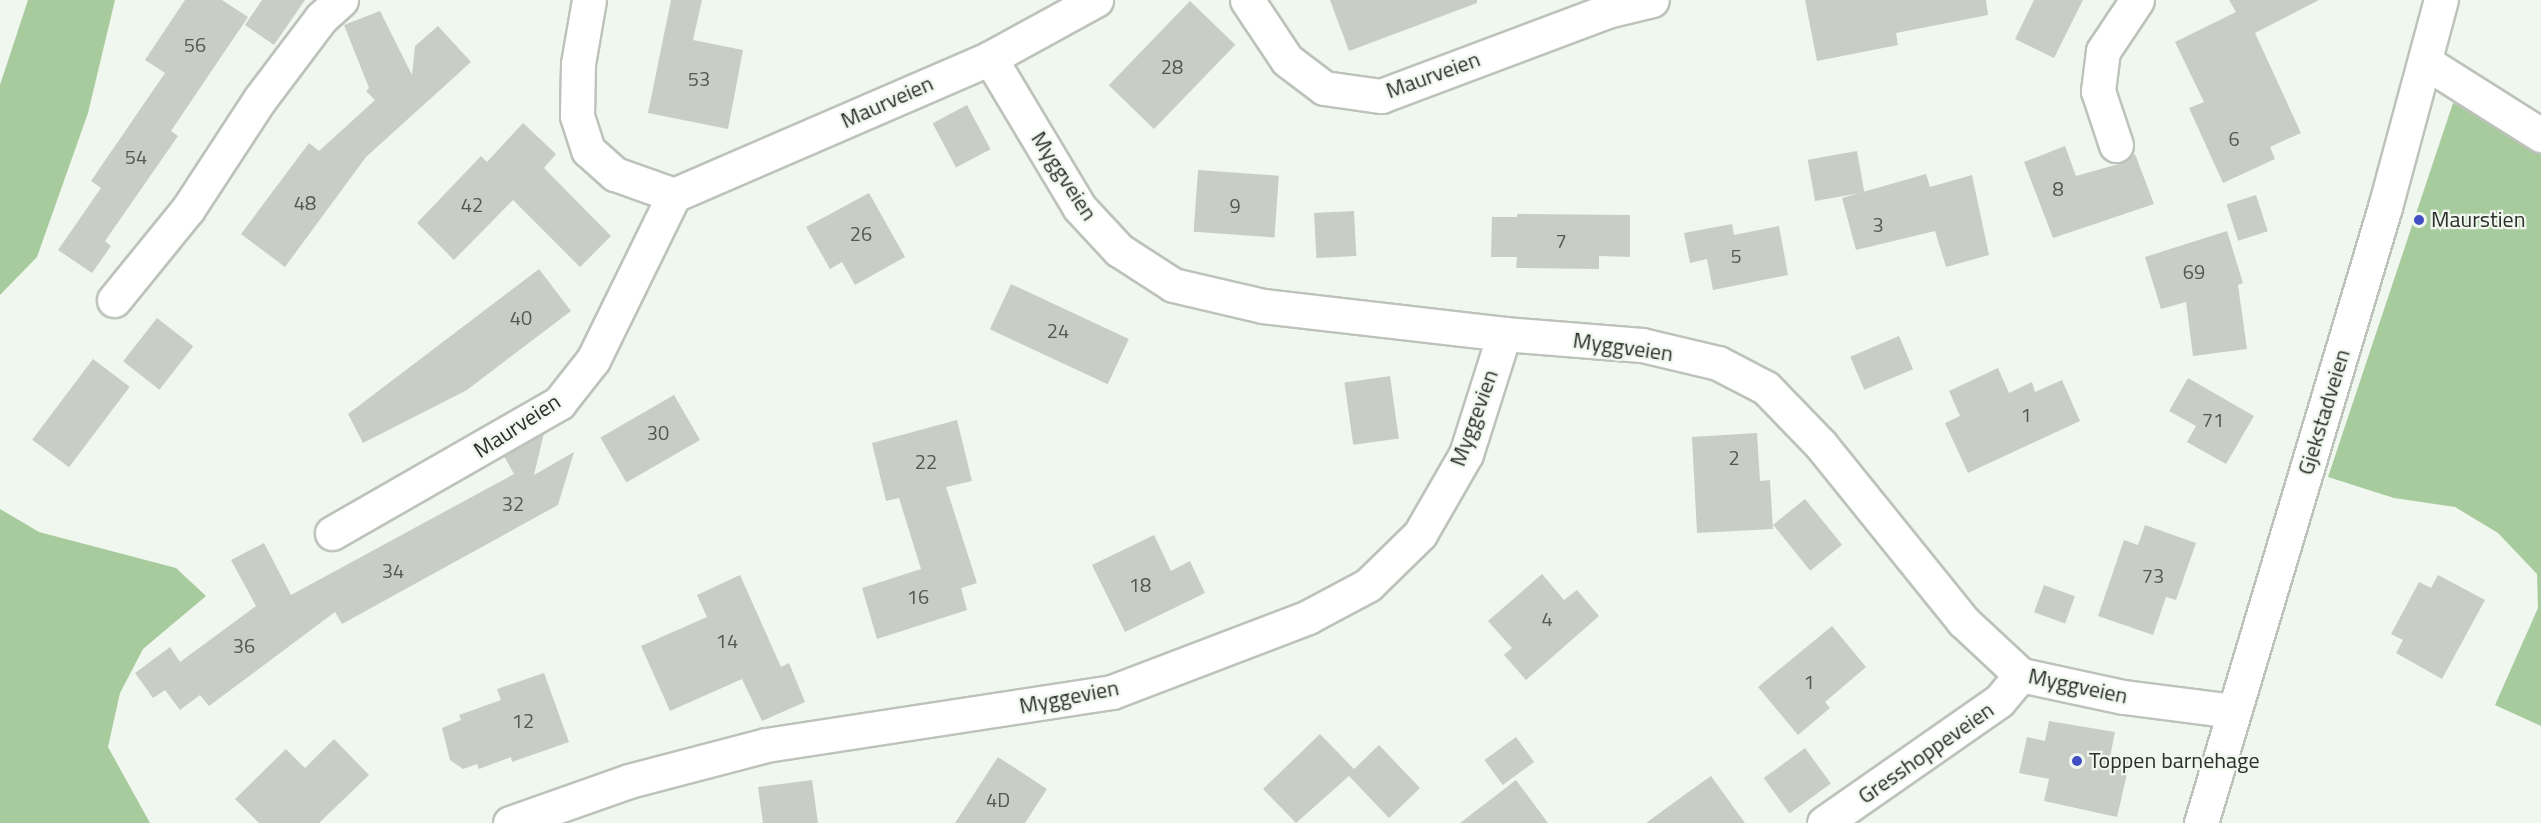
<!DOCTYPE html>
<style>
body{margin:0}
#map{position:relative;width:2541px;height:823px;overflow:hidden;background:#f0f7ee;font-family:"Titillium Web",sans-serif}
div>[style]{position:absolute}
.forest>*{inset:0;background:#a8cb9e}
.building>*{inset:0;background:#c8cec6;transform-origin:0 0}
.roads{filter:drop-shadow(2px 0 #bdc3bb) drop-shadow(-2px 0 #bdc3bb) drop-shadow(0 2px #bdc3bb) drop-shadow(0 -2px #bdc3bb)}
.minor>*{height:33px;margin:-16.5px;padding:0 16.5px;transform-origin:16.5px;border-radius:16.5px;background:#fff}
.tertiary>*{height:33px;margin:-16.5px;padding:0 16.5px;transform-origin:16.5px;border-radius:16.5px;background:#fff}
.dots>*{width:16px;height:16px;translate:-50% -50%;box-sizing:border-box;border:3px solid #f0f7ee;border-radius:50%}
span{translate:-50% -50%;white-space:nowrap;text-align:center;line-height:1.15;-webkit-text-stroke:4.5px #f0f7ee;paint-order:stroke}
.number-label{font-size:20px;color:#545752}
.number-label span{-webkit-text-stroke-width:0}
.street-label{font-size:22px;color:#2d2f2c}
.poi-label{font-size:22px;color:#2d2f2c}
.left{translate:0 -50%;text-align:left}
</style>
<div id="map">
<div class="forest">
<div style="clip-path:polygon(28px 0,115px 0,88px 113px,37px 257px,0 295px,0 85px)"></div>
<div style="clip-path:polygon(2453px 103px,2528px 139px,2541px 151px,2541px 726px,2495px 705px,2538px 608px,2537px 574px,2498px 533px,2455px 507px,2394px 498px,2328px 477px)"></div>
<div style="clip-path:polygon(0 509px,39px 532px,176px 568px,206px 596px,143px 649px,120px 693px,108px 747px,150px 823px,0 823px)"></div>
</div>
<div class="building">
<div style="clip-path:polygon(185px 0,222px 0,248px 17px,171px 131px,178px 136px,105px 241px,111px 246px,92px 273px,58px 250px,101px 188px,91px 181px,165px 73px,145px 60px)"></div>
<div style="clip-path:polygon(262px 0,305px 0,274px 45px,245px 25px)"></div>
<div style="clip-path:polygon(671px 0,702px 0,693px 40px,743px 50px,728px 129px,648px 113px)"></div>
<div style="clip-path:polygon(1330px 0,1477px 0,1477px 3px,1349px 51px)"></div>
<div style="clip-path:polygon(1805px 0,1986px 0,1988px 15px,1896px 33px,1898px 45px,1817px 61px)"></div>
<div style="clip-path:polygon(2034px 0,2083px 0,2054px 58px,2015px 39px)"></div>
<div style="clip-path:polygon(2229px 0,2319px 0,2255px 33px,2301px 133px,2270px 147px,2275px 159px,2223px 183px,2189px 108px,2204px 102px,2175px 42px,2236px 12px)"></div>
<div style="left:1190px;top:1px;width:63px;height:117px;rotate:44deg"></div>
<div style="clip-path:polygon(380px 11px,412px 75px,415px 46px,438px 26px,471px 62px,366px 157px,285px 267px,241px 234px,309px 143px,319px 151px,375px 100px,366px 91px,369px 88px,344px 25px)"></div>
<div style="left:967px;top:105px;width:50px;height:39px;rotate:62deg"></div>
<div style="clip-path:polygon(523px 123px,556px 154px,544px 168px,611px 236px,580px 267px,513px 200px,454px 260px,417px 223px,481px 156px,487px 162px)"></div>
<div style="clip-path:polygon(2065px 146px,2076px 176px,2122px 163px,2135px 154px,2154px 204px,2053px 238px,2024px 162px)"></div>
<div style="left:1857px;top:151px;width:42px;height:50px;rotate:80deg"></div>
<div style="left:1198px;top:170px;width:81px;height:62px;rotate:4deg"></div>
<div style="clip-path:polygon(1926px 174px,1930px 187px,1972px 175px,1989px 255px,1946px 267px,1935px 231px,1856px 250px,1842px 198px)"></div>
<div style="clip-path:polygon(869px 193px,905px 257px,855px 285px,842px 262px,830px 269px,806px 227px)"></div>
<div style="left:2256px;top:195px;width:38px;height:31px;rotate:72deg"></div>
<div style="left:1354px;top:211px;width:45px;height:40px;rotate:87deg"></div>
<div style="clip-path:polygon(1517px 214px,1630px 215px,1630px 257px,1599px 256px,1599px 269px,1516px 268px,1517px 257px,1491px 257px,1492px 217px,1517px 217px)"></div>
<div style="clip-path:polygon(1732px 224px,1734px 235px,1779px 226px,1788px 275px,1713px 290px,1707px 259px,1690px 263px,1684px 233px)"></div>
<div style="clip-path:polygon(2227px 231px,2243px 283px,2238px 285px,2247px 349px,2193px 356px,2186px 302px,2161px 309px,2145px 257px)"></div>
<div style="clip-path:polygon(539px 269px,571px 311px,467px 390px,363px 443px,348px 414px)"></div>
<div style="left:1011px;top:284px;width:130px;height:50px;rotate:25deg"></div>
<div style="left:157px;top:318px;width:46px;height:55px;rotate:38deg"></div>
<div style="left:1899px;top:336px;width:36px;height:53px;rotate:67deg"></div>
<div style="left:93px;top:359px;width:46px;height:101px;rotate:37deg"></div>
<div style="clip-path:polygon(1998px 368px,2009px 393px,2032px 382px,2035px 392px,2062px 380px,2080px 421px,1968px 473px,1945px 423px,1960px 416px,1949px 391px)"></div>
<div style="left:1390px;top:376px;width:63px;height:46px;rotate:82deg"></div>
<div style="clip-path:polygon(2188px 378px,2254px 416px,2226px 464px,2187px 442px,2196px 426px,2169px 411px)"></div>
<div style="left:674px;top:395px;width:52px;height:85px;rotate:60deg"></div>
<div style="clip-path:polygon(957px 420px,972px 481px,946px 487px,977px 583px,961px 588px,967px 610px,877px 639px,862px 588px,921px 569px,899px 498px,886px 501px,872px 443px)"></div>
<div style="clip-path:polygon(544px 433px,534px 475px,574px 452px,558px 505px,342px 624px,335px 612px,209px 706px,200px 695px,180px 710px,165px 690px,153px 698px,135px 673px,170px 647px,180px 662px,256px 606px,231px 560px,264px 543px,291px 595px,514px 474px,504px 456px)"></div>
<div style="clip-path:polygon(1757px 433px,1760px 481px,1770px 480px,1773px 529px,1697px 533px,1692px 437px)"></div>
<div style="left:1805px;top:499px;width:59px;height:41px;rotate:51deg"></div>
<div style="clip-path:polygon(2145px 525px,2196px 543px,2176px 600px,2166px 597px,2153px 635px,2098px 616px,2124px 540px,2138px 545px)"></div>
<div style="clip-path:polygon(1154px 535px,1171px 571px,1190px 561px,1205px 593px,1125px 632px,1092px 565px)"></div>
<div style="clip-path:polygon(1542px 574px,1564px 600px,1577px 590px,1599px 616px,1526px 680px,1504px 655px,1512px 648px,1488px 621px)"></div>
<div style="clip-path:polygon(740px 575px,781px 667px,789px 663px,805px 702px,762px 721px,742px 679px,670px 711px,641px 646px,707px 617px,697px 595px)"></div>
<div style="clip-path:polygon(2438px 575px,2485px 600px,2442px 679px,2396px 653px,2403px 640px,2391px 634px,2419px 582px,2431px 588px)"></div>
<div style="left:2044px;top:585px;width:33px;height:29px;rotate:20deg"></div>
<div style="clip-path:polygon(1832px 626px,1866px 667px,1825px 702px,1830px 708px,1798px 735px,1758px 687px)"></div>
<div style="clip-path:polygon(544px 673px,569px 742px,512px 762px,511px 757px,479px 769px,477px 764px,463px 769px,450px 760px,442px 728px,461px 720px,459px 715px,501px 700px,497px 689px)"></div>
<div style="clip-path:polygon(2049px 721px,2115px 732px,2110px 757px,2130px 761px,2117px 817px,2044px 801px,2049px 779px,2019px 773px,2027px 737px,2045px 741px)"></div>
<div style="clip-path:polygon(1320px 734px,1354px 769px,1379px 745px,1420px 788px,1389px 818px,1349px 776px,1296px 823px,1263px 789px)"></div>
<div style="left:1516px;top:737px;width:31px;height:39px;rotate:54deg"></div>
<div style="clip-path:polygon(334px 739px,369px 775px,319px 823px,259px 823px,235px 799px,286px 749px,305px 768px)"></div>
<div style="left:1805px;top:748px;width:44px;height:51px;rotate:54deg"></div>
<div style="clip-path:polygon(998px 757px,1047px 789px,1025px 823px,955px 823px)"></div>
<div style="clip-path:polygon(1711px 776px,1745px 823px,1646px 823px,1687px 793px)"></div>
<div style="clip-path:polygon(812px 780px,818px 823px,763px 823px,758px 787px)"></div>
<div style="clip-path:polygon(1516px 780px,1548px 823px,1460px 823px)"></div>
</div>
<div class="roads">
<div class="minor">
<div style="left:589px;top:0;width:65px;rotate:99.8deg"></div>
<div style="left:578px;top:64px;width:52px;rotate:91.1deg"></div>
<div style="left:577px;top:116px;width:36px;rotate:72deg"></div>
<div style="left:588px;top:150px;width:36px;rotate:42deg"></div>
<div style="left:615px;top:174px;width:63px;rotate:19.6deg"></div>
<div style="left:674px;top:195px;width:344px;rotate:-23.4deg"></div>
<div style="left:990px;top:58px;width:121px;rotate:-28.7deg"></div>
<div style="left:1247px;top:0;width:72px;rotate:56.3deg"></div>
<div style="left:1287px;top:60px;width:46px;rotate:37.1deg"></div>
<div style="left:1324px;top:88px;width:58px;rotate:8deg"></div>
<div style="left:1381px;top:96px;width:241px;rotate:-20.6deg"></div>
<div style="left:1607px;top:11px;width:46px;rotate:-13.7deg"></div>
<div style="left:990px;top:58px;width:174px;rotate:59.1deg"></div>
<div style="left:1079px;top:207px;width:59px;rotate:47.1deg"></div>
<div style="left:1119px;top:250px;width:64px;rotate:32.9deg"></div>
<div style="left:1173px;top:285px;width:92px;rotate:13.1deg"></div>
<div style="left:1263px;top:306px;width:243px;rotate:6.6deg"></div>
<div style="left:1504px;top:334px;width:138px;rotate:4.6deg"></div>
<div style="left:1642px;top:345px;width:78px;rotate:13.3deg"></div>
<div style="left:1718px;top:363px;width:54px;rotate:27.5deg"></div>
<div style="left:1766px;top:388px;width:79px;rotate:46deg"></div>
<div style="left:1821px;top:445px;width:226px;rotate:51.1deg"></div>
<div style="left:1963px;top:621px;width:79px;rotate:43deg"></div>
<div style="left:2021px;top:675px;width:105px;rotate:12.1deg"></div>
<div style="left:2124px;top:697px;width:111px;rotate:7.3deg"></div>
<div style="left:2427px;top:63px;width:135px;rotate:32.3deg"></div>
<div style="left:2116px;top:145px;width:57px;rotate:-108.4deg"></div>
<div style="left:2098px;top:91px;width:40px;rotate:-82.9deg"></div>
<div style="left:2103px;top:51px;width:61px;rotate:-56.3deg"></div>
<div style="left:114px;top:300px;width:117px;rotate:-50.9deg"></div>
<div style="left:188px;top:209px;width:131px;rotate:-56.8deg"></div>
<div style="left:260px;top:99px;width:101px;rotate:-53deg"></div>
<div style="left:321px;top:18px;width:27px;rotate:-42deg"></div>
<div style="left:332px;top:533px;width:262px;rotate:-29.8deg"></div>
<div style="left:559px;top:403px;width:55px;rotate:-51.7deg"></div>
<div style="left:593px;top:360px;width:184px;rotate:-63.9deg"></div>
<div style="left:510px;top:823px;width:126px;rotate:-19.4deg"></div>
<div style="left:629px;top:781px;width:142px;rotate:-14.7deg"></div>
<div style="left:766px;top:745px;width:350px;rotate:-8.7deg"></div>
<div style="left:1112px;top:692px;width:210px;rotate:-20.9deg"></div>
<div style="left:1308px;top:617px;width:68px;rotate:-28.1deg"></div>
<div style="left:1368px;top:585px;width:73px;rotate:-44.4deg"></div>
<div style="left:1420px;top:534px;width:92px;rotate:-60.1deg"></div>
<div style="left:1466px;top:454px;width:126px;rotate:-72.4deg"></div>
<div style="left:1824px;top:823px;width:213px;rotate:-34.9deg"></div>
<div style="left:1999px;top:701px;width:34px;rotate:-50deg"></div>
</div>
<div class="tertiary">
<div style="left:2201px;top:823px;width:643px;rotate:-73.37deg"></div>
<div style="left:2385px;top:207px;width:214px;rotate:-74.9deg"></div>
</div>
</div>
<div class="dots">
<div style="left:2419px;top:220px;background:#424fc3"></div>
<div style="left:2077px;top:761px;background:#424fc3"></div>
</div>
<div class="number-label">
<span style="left:195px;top:44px">56</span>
<span style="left:1172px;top:66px">28</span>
<span style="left:699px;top:78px">53</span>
<span style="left:2234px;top:138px">6</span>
<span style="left:136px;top:156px">54</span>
<span style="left:2058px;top:188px">8</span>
<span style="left:305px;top:202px">48</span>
<span style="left:472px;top:204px">42</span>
<span style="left:1235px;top:205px">9</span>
<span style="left:1878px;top:224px">3</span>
<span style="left:861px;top:233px">26</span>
<span style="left:1561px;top:240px">7</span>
<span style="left:1736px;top:255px">5</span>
<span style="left:2194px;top:271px">69</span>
<span style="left:521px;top:317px">40</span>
<span style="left:1058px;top:330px">24</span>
<span style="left:2026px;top:414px">1</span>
<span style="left:2213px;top:419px">71</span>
<span style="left:658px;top:432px">30</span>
<span style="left:1734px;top:457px">2</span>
<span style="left:926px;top:461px">22</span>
<span style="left:513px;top:503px">32</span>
<span style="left:393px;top:570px">34</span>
<span style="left:2153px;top:575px">73</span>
<span style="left:1140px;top:584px">18</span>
<span style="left:918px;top:596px">16</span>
<span style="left:1547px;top:618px">4</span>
<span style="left:727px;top:640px">14</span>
<span style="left:244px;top:645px">36</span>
<span style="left:1809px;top:681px">1</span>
<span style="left:523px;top:720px">12</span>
<span style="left:998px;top:799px">4D</span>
</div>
<div class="street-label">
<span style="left:1433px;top:75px;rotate:-20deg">Maurveien</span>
<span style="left:887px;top:102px;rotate:-24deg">Maurveien</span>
<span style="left:1064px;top:176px;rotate:57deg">Myggveien</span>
<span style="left:1623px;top:347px;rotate:8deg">Myggveien</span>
<span style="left:2324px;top:412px;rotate:-73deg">Gjekstadveien</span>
<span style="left:1474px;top:418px;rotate:-70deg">Myggevien</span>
<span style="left:517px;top:426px;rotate:-33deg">Maurveien</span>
<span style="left:2078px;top:686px;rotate:12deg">Myggveien</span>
<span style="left:1069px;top:697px;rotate:-11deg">Myggevien</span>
<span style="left:1926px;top:753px;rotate:-35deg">Gresshoppeveien</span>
</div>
<div class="poi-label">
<span class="left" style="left:2431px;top:220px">Maurstien</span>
<span class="left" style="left:2089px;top:761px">Toppen barnehage</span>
</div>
</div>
